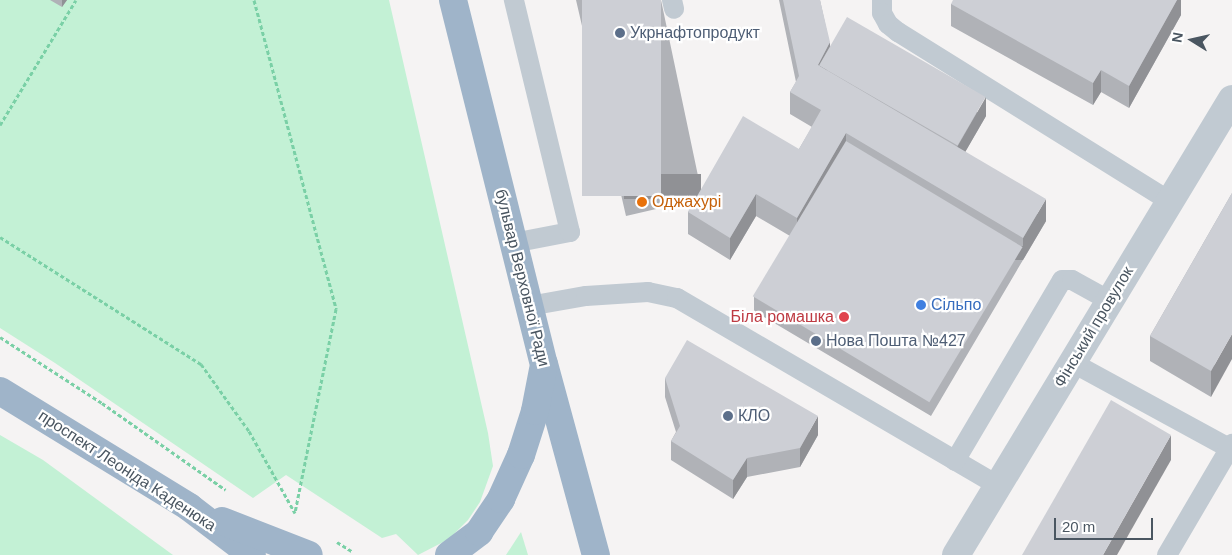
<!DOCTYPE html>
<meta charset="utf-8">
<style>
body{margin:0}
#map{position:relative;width:1232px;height:555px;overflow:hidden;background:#f5f3f3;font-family:Arial,sans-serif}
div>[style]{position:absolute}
.green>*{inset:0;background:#c3f1d5}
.path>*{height:3px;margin-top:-1.5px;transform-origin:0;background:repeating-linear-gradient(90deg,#7ad0a6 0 4px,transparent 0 6.5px)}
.service>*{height:20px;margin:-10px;padding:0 10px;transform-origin:10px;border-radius:10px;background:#c1cad2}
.minor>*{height:28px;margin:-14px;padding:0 14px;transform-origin:14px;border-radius:14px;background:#c1cad2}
.trunk>*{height:28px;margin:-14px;padding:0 14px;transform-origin:14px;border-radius:14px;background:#9fb4c9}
.wall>*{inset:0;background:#b0b2b7}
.shaded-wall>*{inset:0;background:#909195;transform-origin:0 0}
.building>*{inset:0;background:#cdcfd5;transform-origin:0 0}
.dots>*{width:14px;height:14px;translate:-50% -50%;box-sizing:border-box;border:2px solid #fff;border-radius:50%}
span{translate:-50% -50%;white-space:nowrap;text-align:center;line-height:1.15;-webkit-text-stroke:4.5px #fff;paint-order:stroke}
.service-label{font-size:16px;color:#4e5e75}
.left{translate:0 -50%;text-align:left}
.food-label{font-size:16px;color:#c56008}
.street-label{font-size:16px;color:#4a5661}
.shop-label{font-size:16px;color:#366cbe}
.health-label{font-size:16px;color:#be3a42}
.right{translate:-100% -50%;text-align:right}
.north{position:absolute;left:1167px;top:15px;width:50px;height:50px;-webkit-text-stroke:4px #fff;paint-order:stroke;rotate:280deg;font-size:14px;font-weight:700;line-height:20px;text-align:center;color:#4a5661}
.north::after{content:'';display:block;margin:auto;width:18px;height:22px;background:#4a5661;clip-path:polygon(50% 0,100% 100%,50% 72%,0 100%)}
.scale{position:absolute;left:1054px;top:518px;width:99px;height:22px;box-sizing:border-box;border:2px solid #4a5661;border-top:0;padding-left:6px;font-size:15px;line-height:18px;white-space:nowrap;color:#4a5661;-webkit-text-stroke:4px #fff;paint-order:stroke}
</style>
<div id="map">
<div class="green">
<div style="clip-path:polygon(0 0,389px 0,488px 433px,493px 466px,480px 502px,468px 520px,449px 539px,418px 555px,396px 534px,382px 538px,286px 475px,253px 498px,55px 363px,0 328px)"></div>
<div style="clip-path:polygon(0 435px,43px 460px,173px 555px,0 555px)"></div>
<div style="clip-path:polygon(521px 532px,528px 555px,506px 555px)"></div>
</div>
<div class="path">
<div style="left:254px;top:0;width:320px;rotate:75.1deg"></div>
<div style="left:336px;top:309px;width:208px;rotate:101.4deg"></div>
<div style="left:0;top:125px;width:146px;rotate:-58.7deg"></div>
<div style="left:0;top:237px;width:238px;rotate:32.3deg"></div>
<div style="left:201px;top:364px;width:82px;rotate:54.4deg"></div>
<div style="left:249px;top:431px;width:94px;rotate:60.7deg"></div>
<div style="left:0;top:337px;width:121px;rotate:32.9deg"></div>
<div style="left:102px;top:403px;width:151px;rotate:35.1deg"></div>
<div style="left:337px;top:542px;width:19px;rotate:32deg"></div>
</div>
<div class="service">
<div style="left:672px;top:0;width:9px;rotate:77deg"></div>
<div style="left:882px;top:0;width:13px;rotate:90deg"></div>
<div style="left:882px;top:13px;width:13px;rotate:61deg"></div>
<div style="left:888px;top:24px;width:13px;rotate:39deg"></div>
<div style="left:898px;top:32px;width:322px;rotate:31.9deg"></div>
<div style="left:513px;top:243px;width:58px;rotate:-10.9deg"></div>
<div style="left:570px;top:232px;width:239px;rotate:-103.6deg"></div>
<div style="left:529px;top:306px;width:58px;rotate:-10deg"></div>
<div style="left:586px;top:296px;width:62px;rotate:-3.7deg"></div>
<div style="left:648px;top:292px;width:30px;rotate:12deg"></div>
<div style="left:677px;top:298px;width:371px;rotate:30.3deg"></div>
<div style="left:1073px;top:363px;width:178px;rotate:28.6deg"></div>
<div style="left:955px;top:461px;width:210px;rotate:-59.4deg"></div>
<div style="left:1062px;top:280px;width:10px"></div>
<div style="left:1072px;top:280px;width:43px;rotate:28.9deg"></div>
<div style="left:1167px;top:555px;width:129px;rotate:-59.6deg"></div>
</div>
<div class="minor">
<div style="left:956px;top:555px;width:533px;rotate:-58.82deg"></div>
</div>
<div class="trunk">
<div style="left:453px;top:0;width:375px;rotate:76deg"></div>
<div style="left:544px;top:364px;width:198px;rotate:74.8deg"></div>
<div style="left:0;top:391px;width:222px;rotate:31.5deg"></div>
<div style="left:189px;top:507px;width:79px;rotate:37.3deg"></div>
<div style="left:222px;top:521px;width:93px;rotate:21.3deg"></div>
<div style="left:449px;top:555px;width:38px;rotate:-37deg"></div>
<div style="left:479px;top:532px;width:40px;rotate:-56deg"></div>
<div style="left:501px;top:499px;width:48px;rotate:-65.6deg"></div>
<div style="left:521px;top:455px;width:46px;rotate:-72.3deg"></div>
<div style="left:535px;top:411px;width:42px;rotate:-79deg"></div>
</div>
<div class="wall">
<div style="clip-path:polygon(50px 0,67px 0,62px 7px)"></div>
<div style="clip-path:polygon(576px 0,661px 0,701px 190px,799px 149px,812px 127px,790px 114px,790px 92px,796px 82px,779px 0,820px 0,830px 46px,986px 116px,965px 152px,1046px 221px,931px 416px,754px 311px,754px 297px,790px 236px,756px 216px,730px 260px,688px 234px,688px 212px,695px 200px,626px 216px)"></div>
<div style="clip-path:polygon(1181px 0,1181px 15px,1129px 108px,1101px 92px,1093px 105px,951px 26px,951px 4px)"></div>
<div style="clip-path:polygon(1232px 193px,1211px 397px,1150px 361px,1150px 336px)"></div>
<div style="clip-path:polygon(665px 378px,818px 435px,800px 467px,747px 477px,733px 499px,671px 460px,671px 441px,676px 432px,665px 397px)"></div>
</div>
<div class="shaded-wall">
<div style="clip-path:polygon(62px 0,67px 0,62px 7px)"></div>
<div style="clip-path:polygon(1177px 0,1181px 0,1181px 15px,1129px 108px,1129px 86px)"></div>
<div style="clip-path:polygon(830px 42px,830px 64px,826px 73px,818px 65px)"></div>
<div style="clip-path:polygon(1101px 70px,1101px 92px,1093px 105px,1093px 83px)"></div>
<div style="clip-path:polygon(986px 97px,986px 116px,956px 168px,956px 149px)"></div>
<div style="clip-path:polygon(846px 133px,846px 155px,797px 240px,797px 218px)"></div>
<div style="left:701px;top:174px;width:25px;height:77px;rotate:90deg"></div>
<div style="clip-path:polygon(756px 194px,756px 216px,730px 260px,730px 238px)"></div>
<div style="clip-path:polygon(1046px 199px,1046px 221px,1023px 260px,1023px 238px)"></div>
<div style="left:1023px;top:246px;width:14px;height:181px;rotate:90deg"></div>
<div style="clip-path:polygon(1232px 334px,1232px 359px,1211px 397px,1211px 371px)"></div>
<div style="clip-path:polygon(818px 416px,818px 435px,800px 467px,800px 448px)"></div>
<div style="clip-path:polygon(1171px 435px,1171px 460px,1117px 555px,1103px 555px)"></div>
<div style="clip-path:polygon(747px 458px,747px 477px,733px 499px,733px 480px)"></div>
</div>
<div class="building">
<div style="left:582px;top:0;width:79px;height:196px"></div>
<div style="clip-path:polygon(783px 0,820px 0,830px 42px,818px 65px,1046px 199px,1023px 238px,846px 133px,797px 218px,756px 194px,730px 238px,688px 212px,743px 116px,799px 149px,821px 110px,790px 92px,799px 76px)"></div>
<div style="clip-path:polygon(953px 0,1177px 0,1129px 86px,1101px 70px,1093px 83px,951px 4px)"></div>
<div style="left:847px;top:17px;width:160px;height:56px;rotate:30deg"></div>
<div style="left:846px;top:141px;width:206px;height:181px;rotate:31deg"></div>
<div style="clip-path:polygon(1232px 193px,1232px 334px,1211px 371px,1150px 336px)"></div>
<div style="clip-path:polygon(687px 340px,818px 416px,800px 448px,747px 458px,733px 480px,671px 441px,680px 426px,665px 378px)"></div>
<div style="clip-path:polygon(1111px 400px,1171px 435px,1103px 555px,1022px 555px)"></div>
</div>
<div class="dots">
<div style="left:620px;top:33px;background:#5c6f8a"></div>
<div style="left:642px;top:202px;background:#e8710a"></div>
<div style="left:921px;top:305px;background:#3f7fe0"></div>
<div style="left:844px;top:317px;background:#e0444e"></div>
<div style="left:816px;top:341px;background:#5c6f8a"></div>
<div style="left:728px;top:416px;background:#5c6f8a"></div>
</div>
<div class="service-label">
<span class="left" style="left:630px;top:33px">Укрнафтопродукт</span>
<span class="left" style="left:826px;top:341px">Нова Пошта №427</span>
<span class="left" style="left:738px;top:416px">КЛО</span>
</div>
<div class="food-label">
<span class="left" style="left:652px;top:202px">Оджахурі</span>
</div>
<div class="street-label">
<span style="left:522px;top:278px;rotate:76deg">бульвар Верховної Ради</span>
<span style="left:1094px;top:327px;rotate:-59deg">Фінський провулок</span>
<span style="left:127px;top:471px;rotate:33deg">проспект Леоніда Каденюка</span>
</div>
<div class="shop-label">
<span class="left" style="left:931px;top:305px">Сільпо</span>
</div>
<div class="health-label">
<span class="right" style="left:834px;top:317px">Біла ромашка</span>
</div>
<div class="north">N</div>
<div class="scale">20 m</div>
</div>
